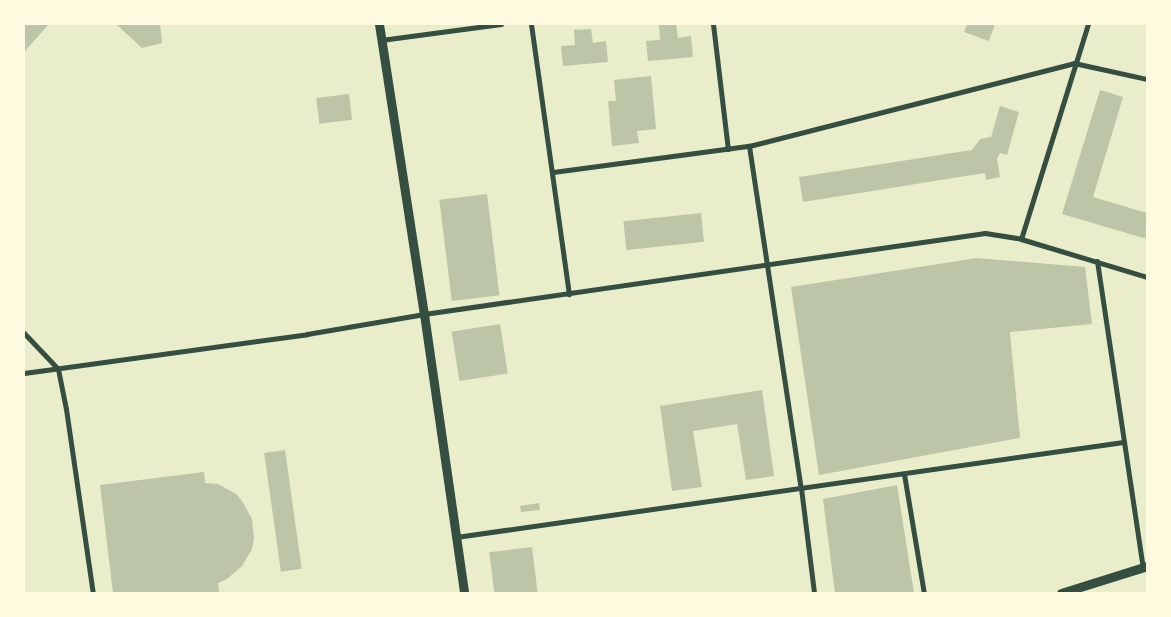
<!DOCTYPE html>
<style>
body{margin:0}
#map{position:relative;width:1171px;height:617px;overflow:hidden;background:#e9edc9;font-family:"Open Sans",sans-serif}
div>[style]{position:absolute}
.building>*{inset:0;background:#bcc5a7;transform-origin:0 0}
.minor>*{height:5px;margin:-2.5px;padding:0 2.5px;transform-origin:2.5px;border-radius:2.5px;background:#344e41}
.tertiary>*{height:9px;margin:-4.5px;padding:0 4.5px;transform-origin:4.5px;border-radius:4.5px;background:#344e41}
span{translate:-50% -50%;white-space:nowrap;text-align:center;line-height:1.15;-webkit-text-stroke:5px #fefae0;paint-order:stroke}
.frame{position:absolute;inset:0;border:25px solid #fefae0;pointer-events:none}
</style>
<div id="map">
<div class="building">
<div style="clip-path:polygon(24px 24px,49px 24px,24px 52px)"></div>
<div style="clip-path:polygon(116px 24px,160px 24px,162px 43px,142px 48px)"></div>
<div style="clip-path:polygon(676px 24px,678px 38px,691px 36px,693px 57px,648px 61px,646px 41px,660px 40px,659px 25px)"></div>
<div style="clip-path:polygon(967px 24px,995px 24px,989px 41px,964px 32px)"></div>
<div style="clip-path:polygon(591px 29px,593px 43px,606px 41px,608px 62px,563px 66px,561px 46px,575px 45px,574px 30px)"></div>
<div style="clip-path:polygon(651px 76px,656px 129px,637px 131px,639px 143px,612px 146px,608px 101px,616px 101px,614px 80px)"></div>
<div style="clip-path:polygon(1100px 90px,1123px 97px,1093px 197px,1147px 213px,1147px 239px,1062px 214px)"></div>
<div style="left:349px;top:94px;width:26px;height:33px;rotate:83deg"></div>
<div style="clip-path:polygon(1000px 106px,1019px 112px,1007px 155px,1000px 153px,997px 159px,1000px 177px,986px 180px,985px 173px,803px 202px,799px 177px,972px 150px,980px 139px,991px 137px)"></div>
<div style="left:487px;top:194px;width:102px;height:48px;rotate:83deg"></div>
<div style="left:701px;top:213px;width:29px;height:78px;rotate:84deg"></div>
<div style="clip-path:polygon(977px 258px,1085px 267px,1092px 324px,1010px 332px,1020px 438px,819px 475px,791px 287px)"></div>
<div style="left:500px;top:324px;width:50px;height:49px;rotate:81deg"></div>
<div style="clip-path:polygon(762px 390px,774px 476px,746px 480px,737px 424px,693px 431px,702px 487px,672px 491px,660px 406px)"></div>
<div style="left:285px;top:450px;width:120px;height:21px;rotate:82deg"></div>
<div style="clip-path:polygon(204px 472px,205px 483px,218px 484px,236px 494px,242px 501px,252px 519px,254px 539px,252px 549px,242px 566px,227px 579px,218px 583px,219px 593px,113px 593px,100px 485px)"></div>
<div style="clip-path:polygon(897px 485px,914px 593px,835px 593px,823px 499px)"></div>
<div style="clip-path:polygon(539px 503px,540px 510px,521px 512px,520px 506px)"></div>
<div style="left:532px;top:547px;width:46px;height:43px;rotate:83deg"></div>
</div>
<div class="minor">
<div style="left:531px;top:24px;width:273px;rotate:82deg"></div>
<div style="left:713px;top:24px;width:126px;rotate:83.2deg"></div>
<div style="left:381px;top:40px;width:121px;rotate:-7.6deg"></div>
<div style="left:749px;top:146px;width:346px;rotate:81.4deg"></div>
<div style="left:801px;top:488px;width:106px;rotate:82.9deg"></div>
<div style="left:553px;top:172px;width:198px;rotate:-7.6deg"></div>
<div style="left:749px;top:146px;width:335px;rotate:-14.3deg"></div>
<div style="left:1074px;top:63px;width:75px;rotate:12.4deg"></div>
<div style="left:1021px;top:239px;width:225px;rotate:-72.7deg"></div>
<div style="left:1097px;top:261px;width:309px;rotate:81.5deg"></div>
<div style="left:24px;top:333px;width:50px;rotate:46.6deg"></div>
<div style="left:58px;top:369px;width:41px;rotate:78.7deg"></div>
<div style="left:66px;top:409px;width:186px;rotate:81.7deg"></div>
<div style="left:24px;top:373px;width:286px;rotate:-7.8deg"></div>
<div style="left:307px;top:334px;width:119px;rotate:-9.7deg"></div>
<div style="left:424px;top:314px;width:567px;rotate:-8.22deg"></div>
<div style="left:985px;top:233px;width:36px;rotate:9deg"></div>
<div style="left:1021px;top:239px;width:132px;rotate:16.8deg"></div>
<div style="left:904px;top:474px;width:121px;rotate:80.5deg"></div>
<div style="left:456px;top:537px;width:674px;rotate:-8.11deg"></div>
</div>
<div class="tertiary">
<div style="left:379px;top:24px;width:293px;rotate:81.2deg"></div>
<div style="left:424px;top:314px;width:282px;rotate:81.8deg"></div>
<div style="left:1061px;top:593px;width:90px;rotate:-17.4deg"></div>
</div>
<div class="frame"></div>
</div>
